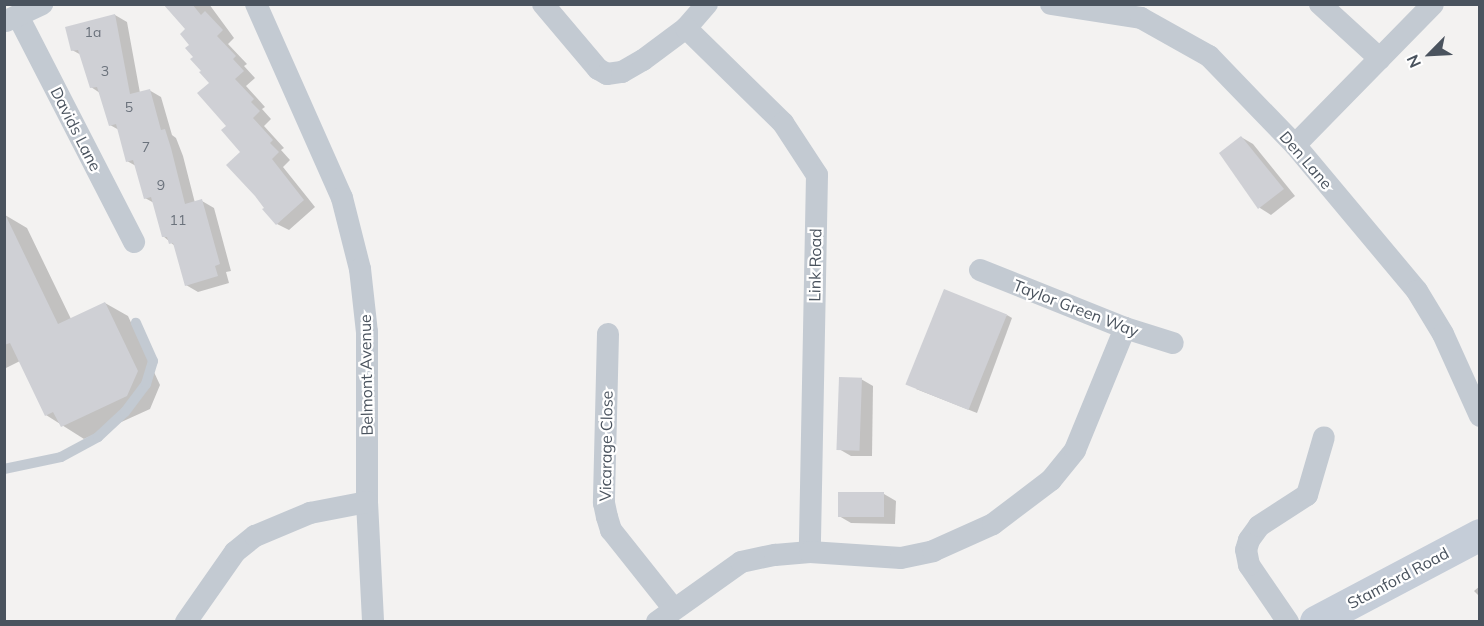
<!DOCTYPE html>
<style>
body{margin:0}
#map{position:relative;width:1484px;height:626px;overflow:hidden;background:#f3f2f1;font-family:Mulish,sans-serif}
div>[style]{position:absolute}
.shadow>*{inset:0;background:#0003}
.building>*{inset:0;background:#cfd0d5;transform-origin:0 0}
.lane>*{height:10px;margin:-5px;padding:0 5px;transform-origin:5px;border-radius:5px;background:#c3cad2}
.street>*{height:22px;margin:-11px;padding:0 11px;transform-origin:11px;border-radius:11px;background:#c3cad2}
.secondary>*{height:32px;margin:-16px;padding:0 16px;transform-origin:16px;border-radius:16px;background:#c5cdd8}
span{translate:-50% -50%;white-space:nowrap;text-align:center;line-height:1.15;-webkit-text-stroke:4.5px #fff;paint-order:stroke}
.number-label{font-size:14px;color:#6b727c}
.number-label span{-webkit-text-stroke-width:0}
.street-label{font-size:16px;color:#4a535e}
.frame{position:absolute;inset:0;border:6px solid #4a535e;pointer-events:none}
.north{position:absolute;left:1400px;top:24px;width:60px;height:60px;-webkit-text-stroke:4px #fff;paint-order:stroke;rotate:246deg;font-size:16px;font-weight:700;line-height:24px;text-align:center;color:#4a535e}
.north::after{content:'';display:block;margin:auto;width:21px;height:27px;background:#4a535e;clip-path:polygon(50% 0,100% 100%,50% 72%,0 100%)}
</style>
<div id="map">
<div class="shadow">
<div style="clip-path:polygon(173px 4px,209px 4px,234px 38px,228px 44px,247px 64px,244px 66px,255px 78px,246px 86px,265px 107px,262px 109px,271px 119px,264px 126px,284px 148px,281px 150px,290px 160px,283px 167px,315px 207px,289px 230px,277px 224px,266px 208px,211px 83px,195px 57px,188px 29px)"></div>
<div style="clip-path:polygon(115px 15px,127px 22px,140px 93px,149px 90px,161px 97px,172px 135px,176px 138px,183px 156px,195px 203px,202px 201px,214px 208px,231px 271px,226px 272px,229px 283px,198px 292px,186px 285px,176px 247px,163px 236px,154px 203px,145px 198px,136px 166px,127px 161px,119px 130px,110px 125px,100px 93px,91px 87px,83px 56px,72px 50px)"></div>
<div style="clip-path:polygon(1241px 137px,1253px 144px,1295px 196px,1271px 215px,1260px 208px,1221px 154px)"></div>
<div style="clip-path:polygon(5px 215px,27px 228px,71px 319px,105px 303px,128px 316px,160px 385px,150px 409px,84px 439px,46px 415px,20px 361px,4px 369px)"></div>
<div style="clip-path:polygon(1007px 315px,1012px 318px,977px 413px,916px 389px)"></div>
<div style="clip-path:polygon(861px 379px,873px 386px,872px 456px,851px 456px,839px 449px)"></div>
<div style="clip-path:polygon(884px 494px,896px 501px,895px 524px,851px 523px,839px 516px)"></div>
<div style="clip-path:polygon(1480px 586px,1480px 597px,1474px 591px)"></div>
</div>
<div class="building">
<div style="clip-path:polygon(163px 4px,192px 4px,201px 15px,205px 11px,223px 30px,217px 36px,236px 56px,233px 59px,244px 71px,235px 79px,254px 99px,251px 102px,260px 111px,253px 118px,273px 140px,270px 143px,279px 152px,272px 159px,304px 200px,276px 225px,262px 209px,264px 208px,255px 196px,226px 165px,240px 152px,221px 130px,226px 126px,197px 93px,209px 83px,199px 72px,201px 71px,190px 59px,193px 57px,185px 48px,189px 45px,180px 34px,185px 29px)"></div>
<div style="clip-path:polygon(115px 14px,130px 94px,150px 89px,161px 130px,165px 129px,171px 148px,185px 204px,202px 199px,220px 264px,215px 266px,218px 276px,185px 286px,173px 243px,169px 244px,167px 237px,162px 237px,151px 197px,144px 199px,133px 160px,126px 162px,116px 124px,109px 126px,97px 87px,90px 88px,78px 50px,71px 51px,65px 27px)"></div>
<div style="clip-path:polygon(1241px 136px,1284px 189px,1258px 209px,1219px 153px)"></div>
<div style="clip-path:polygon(4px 212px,58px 324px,105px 302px,138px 371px,127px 396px,61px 427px,53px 412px,45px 416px,10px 343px,4px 345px)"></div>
<div style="left:944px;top:289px;width:68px;height:103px;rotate:22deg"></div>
<div style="left:839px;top:377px;width:23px;height:73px;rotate:2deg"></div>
<div style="left:838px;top:492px;width:46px;height:25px"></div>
</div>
<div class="lane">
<div style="left:4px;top:469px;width:58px;rotate:-11.9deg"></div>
<div style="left:61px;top:457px;width:42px;rotate:-28.4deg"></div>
<div style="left:98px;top:437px;width:37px;rotate:-43deg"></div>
<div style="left:125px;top:412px;width:35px;rotate:-53deg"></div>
<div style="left:146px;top:384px;width:24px;rotate:-73deg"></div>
<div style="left:153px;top:361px;width:42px;rotate:-114.1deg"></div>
</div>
<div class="street">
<div style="left:256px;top:4px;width:212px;rotate:66.1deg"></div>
<div style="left:342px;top:198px;width:73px;rotate:75.8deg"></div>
<div style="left:360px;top:269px;width:63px;rotate:83.7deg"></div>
<div style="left:367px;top:332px;width:170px;rotate:90deg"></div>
<div style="left:367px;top:502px;width:120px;rotate:87.1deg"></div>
<div style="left:543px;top:4px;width:85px;rotate:49.8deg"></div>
<div style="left:598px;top:69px;width:10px;rotate:29deg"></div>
<div style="left:607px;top:74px;width:15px;rotate:-8deg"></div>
<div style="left:622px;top:72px;width:24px;rotate:-30deg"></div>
<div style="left:643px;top:60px;width:54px;rotate:-36.7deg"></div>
<div style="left:686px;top:28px;width:32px;rotate:-49deg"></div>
<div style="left:1051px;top:4px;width:91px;rotate:8.8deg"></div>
<div style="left:1141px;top:18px;width:78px;rotate:29.2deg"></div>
<div style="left:1209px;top:56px;width:124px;rotate:46deg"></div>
<div style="left:1295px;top:145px;width:190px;rotate:50.1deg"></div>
<div style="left:1417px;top:291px;width:50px;rotate:58.8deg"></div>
<div style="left:1443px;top:334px;width:90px;rotate:65.7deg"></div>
<div style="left:1320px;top:4px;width:81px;rotate:42.5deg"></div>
<div style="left:18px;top:16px;width:254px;rotate:62.8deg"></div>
<div style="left:6px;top:21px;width:40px;rotate:-25deg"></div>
<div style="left:686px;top:28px;width:136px;rotate:44.4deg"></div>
<div style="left:783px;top:123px;width:62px;rotate:56.8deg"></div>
<div style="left:817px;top:175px;width:377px;rotate:91.1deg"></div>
<div style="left:1295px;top:145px;width:197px;rotate:-45.6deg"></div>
<div style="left:980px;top:270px;width:156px;rotate:21.8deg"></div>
<div style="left:1125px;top:328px;width:50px;rotate:17.4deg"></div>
<div style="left:608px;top:334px;width:169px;rotate:91.4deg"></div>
<div style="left:604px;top:503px;width:14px;rotate:78deg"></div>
<div style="left:607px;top:517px;width:14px;rotate:73deg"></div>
<div style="left:611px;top:530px;width:100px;rotate:51.5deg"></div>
<div style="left:186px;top:622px;width:85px;rotate:-55deg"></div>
<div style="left:235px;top:552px;width:26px;rotate:-39deg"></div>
<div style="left:255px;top:536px;width:60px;rotate:-22.7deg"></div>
<div style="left:310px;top:513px;width:58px;rotate:-10.9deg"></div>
<div style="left:657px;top:622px;width:103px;rotate:-35.5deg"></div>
<div style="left:741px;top:562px;width:35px;rotate:-12deg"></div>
<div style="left:775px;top:555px;width:35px;rotate:-5deg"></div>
<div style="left:810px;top:552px;width:91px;rotate:3.8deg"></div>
<div style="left:901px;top:558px;width:33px;rotate:-12deg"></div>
<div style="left:933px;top:551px;width:66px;rotate:-24.2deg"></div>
<div style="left:993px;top:524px;width:73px;rotate:-37.2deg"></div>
<div style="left:1051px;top:480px;width:38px;rotate:-51deg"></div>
<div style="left:1075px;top:450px;width:132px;rotate:-67.7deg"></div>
<div style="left:1288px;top:622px;width:69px;rotate:-124.4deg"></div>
<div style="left:1249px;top:565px;width:15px;rotate:-101deg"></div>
<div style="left:1246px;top:550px;width:10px;rotate:-73deg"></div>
<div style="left:1249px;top:540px;width:17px;rotate:-54deg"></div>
<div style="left:1259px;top:526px;width:57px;rotate:-32.9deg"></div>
<div style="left:1307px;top:495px;width:60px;rotate:-73.7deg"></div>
</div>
<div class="secondary">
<div style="left:1316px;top:622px;width:186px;rotate:-27.9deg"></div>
</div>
<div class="number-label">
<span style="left:93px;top:32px">1a</span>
<span style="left:105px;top:71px">3</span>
<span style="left:129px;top:107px">5</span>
<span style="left:146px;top:147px">7</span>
<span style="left:161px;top:185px">9</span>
<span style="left:178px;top:220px">11</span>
</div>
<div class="street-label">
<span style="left:76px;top:129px;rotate:63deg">Davids Lane</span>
<span style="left:1306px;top:160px;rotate:49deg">Den Lane</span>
<span style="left:815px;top:265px;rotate:-89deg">Link Road</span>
<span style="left:1076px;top:308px;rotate:21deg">Taylor Green Way</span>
<span style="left:366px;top:375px;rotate:-91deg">Belmont Avenue</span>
<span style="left:606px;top:446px;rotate:-89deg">Vicarage Close</span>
<span style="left:1398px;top:578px;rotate:-28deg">Stamford Road</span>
</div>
<div class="frame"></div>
<div class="north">N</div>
</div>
